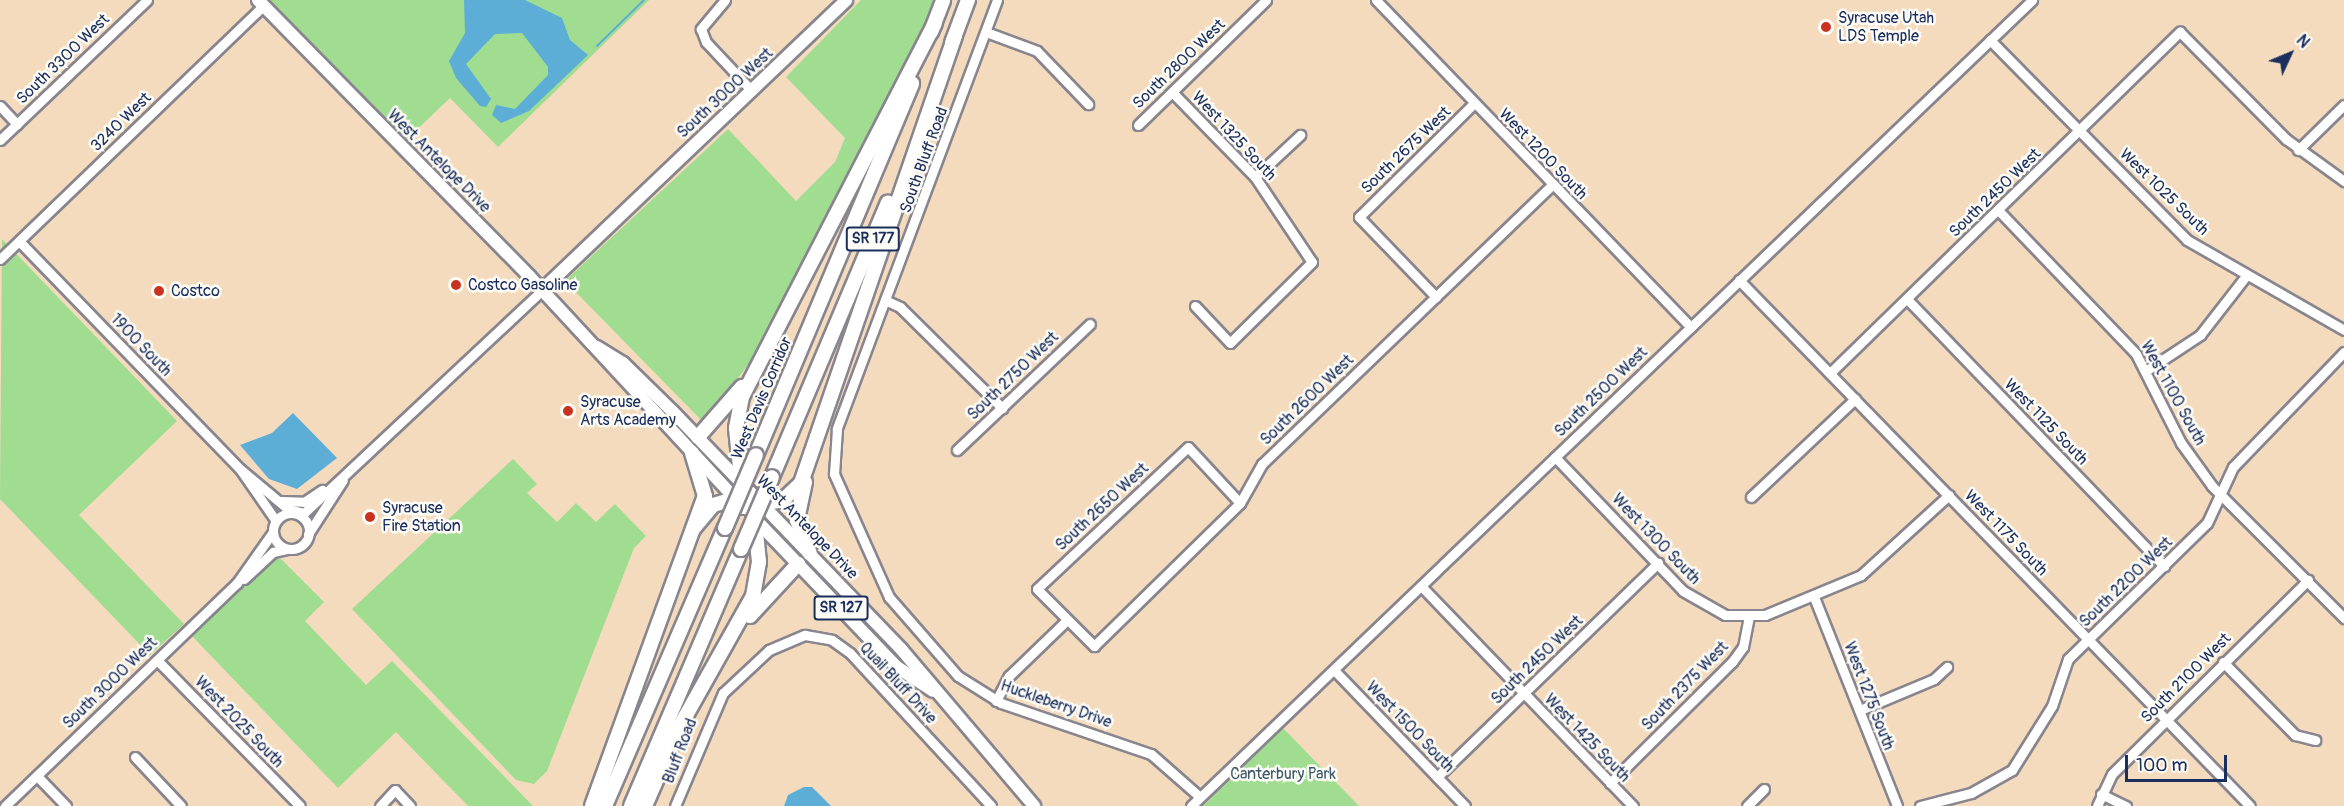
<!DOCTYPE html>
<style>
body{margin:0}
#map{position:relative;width:2344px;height:806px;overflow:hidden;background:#f4dbbe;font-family:Pangolin,sans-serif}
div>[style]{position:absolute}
.green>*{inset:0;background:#a0dd91}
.water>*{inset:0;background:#5daed7}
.stream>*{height:2px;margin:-1px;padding:0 1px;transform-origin:1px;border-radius:1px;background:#5daed7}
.roads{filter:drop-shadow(2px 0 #88858e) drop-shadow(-2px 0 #88858e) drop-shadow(0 2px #88858e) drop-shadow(0 -2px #88858e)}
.minor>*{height:9px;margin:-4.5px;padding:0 4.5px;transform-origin:4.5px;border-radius:4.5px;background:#fff}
.minor>.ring{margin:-4.5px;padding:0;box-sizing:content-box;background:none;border:9px solid #fff;border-radius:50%}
.major>*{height:12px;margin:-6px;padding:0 6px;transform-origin:6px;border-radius:6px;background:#fff}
.highway>*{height:14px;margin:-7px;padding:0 7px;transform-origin:7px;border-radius:7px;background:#fff}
.bridges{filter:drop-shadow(2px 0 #88858e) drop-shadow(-2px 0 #88858e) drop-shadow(0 2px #88858e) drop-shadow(0 -2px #88858e)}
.highway-bridge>*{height:14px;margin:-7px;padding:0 7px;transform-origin:7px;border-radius:7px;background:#fff}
.dots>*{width:16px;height:16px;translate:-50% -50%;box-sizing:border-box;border:3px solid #fdfcf7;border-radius:50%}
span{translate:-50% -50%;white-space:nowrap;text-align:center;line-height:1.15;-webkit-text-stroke:5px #fdfcf7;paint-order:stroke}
.shield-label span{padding:2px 4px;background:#fdfcf7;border:2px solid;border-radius:4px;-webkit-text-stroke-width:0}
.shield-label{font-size:15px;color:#1b2f5e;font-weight:700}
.poi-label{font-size:16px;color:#1b2f5e}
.left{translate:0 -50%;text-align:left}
.street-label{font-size:16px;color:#1b2f5e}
.park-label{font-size:16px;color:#3c5a6b}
.north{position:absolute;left:2260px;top:24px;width:60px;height:60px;-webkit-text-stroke:4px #fdfcf7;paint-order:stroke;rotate:46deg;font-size:16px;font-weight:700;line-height:24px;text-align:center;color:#1b2f5e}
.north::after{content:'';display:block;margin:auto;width:21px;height:27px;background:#1b2f5e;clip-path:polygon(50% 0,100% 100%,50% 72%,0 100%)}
.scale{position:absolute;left:2125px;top:755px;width:102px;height:27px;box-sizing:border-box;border:3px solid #1b2f5e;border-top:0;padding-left:8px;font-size:18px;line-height:21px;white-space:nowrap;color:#1b2f5e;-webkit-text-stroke:4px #fdfcf7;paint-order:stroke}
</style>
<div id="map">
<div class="green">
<div style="clip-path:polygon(270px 0,649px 0,498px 147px,450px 98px,407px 139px)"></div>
<div style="clip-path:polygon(861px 0,936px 0,763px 345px,704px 423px,565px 281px,728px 129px,796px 201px,835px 162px,845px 138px,786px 77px)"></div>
<div style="clip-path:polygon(2px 239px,177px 421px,79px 515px,184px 624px,150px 655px,0 499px)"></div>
<div style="clip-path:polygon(513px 459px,537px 484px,527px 493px,557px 522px,576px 503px,596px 522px,615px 504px,646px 536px,634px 548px,547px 771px,534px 784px,516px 780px,352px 609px)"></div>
<div style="clip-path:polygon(280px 558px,324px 602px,305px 621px,366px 685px,392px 661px,533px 806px,468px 806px,396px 732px,338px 788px,192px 636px,272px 560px)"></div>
<div style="clip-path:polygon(1283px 728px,1359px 806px,1203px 806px)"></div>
</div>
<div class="water">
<div style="clip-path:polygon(464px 0,525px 0,562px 18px,570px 40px,588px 55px,529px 111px,501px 123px,492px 115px,496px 105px,515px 109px,548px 75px,548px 67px,522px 33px,495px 34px,466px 64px,491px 99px,486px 107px,480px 106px,456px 78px,449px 61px,465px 33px)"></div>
<div style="clip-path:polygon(293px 413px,337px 458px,297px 489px,269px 479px,240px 445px,272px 433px)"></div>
<div style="clip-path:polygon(804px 787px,812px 787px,831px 806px,784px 806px,788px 795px)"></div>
</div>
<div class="stream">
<div style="left:597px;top:46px;width:66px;rotate:-44.4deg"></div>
</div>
<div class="roads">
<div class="minor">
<div style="left:725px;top:0;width:38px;rotate:130deg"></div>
<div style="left:701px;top:29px;width:14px;rotate:69deg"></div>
<div style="left:706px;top:42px;width:67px;rotate:46.8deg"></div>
<div style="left:997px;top:0;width:458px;rotate:110.5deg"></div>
<div style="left:837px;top:429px;width:45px;rotate:93.8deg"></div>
<div style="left:834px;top:474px;width:135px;rotate:65.9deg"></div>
<div style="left:889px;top:597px;width:105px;rotate:48.9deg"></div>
<div style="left:958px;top:676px;width:51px;rotate:32.1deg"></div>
<div style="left:1001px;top:703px;width:158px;rotate:18.8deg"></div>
<div style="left:1151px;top:754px;width:65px;rotate:41.3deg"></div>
<div style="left:1376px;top:0;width:454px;rotate:46.1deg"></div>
<div style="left:986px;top:32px;width:54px;rotate:20.4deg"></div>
<div style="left:1037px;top:51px;width:74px;rotate:46.1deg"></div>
<div style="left:1990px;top:40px;width:281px;rotate:45.4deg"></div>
<div style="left:2187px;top:240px;width:181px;rotate:29.8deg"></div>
<div style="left:1172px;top:92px;width:119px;rotate:45.7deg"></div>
<div style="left:1255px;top:177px;width:102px;rotate:56.2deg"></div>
<div style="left:1312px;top:262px;width:115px;rotate:135.4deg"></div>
<div style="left:1230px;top:343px;width:51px;rotate:-133.4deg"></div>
<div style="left:0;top:106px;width:25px;rotate:47deg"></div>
<div style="left:1138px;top:125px;width:179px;rotate:-44.3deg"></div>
<div style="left:0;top:140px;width:203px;rotate:-43.6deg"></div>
<div style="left:2298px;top:150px;width:64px;rotate:-44.4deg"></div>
<div style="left:1255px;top:177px;width:62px;rotate:-43deg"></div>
<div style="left:1999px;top:211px;width:198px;rotate:46.2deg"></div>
<div style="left:2136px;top:354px;width:100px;rotate:63.2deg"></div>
<div style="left:2181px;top:443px;width:53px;rotate:54.2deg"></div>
<div style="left:2212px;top:486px;width:187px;rotate:45deg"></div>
<div style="left:19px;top:241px;width:318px;rotate:45.9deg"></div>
<div style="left:240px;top:469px;width:63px;rotate:55.3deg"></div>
<div style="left:0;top:259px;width:365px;rotate:-43.9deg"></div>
<div style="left:1739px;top:280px;width:733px;rotate:45.83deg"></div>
<div style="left:1436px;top:297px;width:111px;rotate:-133.9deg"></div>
<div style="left:1359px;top:217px;width:161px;rotate:-44.7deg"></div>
<div style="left:1907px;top:299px;width:371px;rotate:46.1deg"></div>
<div style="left:885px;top:300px;width:17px;rotate:25deg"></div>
<div style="left:900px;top:307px;width:144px;rotate:44.7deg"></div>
<div style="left:2147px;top:370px;width:64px;rotate:-33.4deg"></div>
<div style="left:2200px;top:335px;width:75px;rotate:-52.1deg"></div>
<div style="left:1830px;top:373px;width:489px;rotate:-44.3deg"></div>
<div style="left:2180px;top:32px;width:151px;rotate:45.3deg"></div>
<div style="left:2286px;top:139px;width:72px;rotate:35.9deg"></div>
<div style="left:957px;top:450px;width:183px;rotate:-43.5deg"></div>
<div style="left:1555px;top:457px;width:185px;rotate:46.3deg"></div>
<div style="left:1683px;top:591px;width:48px;rotate:29.7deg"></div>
<div style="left:1725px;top:615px;width:40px"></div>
<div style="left:1765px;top:615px;width:104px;rotate:-22.6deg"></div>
<div style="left:1861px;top:575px;width:119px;rotate:-42.3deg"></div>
<div style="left:240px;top:469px;width:62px;rotate:39.8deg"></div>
<div style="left:288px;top:509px;width:16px;rotate:14deg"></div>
<div style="left:304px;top:513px;width:326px;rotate:-43.1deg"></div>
<div style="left:1751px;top:497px;width:143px;rotate:-43.3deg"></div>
<div style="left:281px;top:501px;width:23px;rotate:2deg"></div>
<div style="left:304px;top:502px;width:22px;rotate:-34deg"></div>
<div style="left:1240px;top:503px;width:76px;rotate:-132.9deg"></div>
<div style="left:1188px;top:447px;width:207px;rotate:136.8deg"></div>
<div style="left:1037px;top:589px;width:81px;rotate:45deg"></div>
<div style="left:1094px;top:646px;width:204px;rotate:-44.4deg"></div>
<div style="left:1240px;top:503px;width:45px;rotate:-60.6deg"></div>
<div style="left:1262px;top:464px;width:404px;rotate:-43.9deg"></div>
<div class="ring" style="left:273px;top:513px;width:27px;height:27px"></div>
<div style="left:308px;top:534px;width:64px;rotate:-57.1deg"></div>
<div style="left:244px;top:579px;width:40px;rotate:-43deg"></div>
<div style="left:273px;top:552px;width:14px;rotate:-12deg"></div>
<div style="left:1421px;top:586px;width:306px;rotate:46.1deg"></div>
<div style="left:1814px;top:597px;width:225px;rotate:68.3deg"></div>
<div style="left:157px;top:660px;width:204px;rotate:45.6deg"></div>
<div style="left:2223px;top:662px;width:103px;rotate:45.4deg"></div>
<div style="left:2295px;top:735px;width:21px;rotate:14deg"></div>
<div style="left:1334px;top:670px;width:189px;rotate:46.1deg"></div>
<div style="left:996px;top:701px;width:28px;rotate:-63deg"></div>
<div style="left:1009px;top:676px;width:81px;rotate:-44deg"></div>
<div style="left:1860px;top:710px;width:80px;rotate:-22.7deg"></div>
<div style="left:1934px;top:679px;width:18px;rotate:-43deg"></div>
<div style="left:135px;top:757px;width:67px;rotate:46.8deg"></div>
<div style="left:37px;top:776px;width:42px;rotate:46deg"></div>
<div style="left:1437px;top:777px;width:308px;rotate:-44.1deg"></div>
<div style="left:1610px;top:783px;width:172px;rotate:-44.8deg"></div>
<div style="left:1732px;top:662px;width:19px;rotate:-54deg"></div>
<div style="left:1743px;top:647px;width:31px;rotate:-79deg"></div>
<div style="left:2101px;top:794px;width:28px;rotate:26deg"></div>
<div style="left:5px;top:806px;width:322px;rotate:-43.9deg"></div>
<div style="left:237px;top:583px;width:62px;rotate:-54.8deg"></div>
<div style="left:380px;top:806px;width:22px;rotate:-47deg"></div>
<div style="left:395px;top:790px;width:22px;rotate:47deg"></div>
<div style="left:675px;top:806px;width:123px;rotate:-67deg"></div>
<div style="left:723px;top:693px;width:63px;rotate:-43.1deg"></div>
<div style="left:769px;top:650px;width:39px;rotate:-23deg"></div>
<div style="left:805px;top:635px;width:27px;rotate:10deg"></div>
<div style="left:832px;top:640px;width:22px;rotate:36deg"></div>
<div style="left:850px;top:653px;width:208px;rotate:47.3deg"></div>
<div style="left:1191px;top:806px;width:1165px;rotate:-43.78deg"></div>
<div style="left:1747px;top:806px;width:24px;rotate:-45deg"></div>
<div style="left:1920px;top:806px;width:53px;rotate:-14.3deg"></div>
<div style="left:1971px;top:793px;width:47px;rotate:-29.3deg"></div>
<div style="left:2012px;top:770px;width:75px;rotate:-58deg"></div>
<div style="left:2052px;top:706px;width:50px;rotate:-71.2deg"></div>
<div style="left:2068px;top:659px;width:194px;rotate:-44.4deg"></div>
<div style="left:2207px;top:523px;width:62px;rotate:-65.1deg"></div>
<div style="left:2233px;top:467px;width:160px;rotate:-46deg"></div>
<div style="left:2097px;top:806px;width:35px;rotate:-65deg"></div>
<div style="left:2112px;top:774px;width:276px;rotate:-44.7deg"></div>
</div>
<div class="major">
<div style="left:258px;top:0;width:388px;rotate:45.5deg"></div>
<div style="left:530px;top:277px;width:309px;rotate:47.2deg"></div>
<div style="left:542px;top:290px;width:420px;rotate:-43.6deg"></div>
<div style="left:597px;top:347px;width:31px;rotate:32deg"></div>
<div style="left:623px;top:363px;width:70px;rotate:44.4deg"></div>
<div style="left:673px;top:412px;width:329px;rotate:46.1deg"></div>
<div style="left:901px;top:649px;width:206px;rotate:49.7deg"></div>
<div style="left:752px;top:516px;width:209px;rotate:46.2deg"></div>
<div style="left:897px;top:667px;width:43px;rotate:33.7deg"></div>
</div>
<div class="highway">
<div style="left:935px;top:23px;width:421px;rotate:117.3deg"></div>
<div style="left:742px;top:397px;width:32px;rotate:101deg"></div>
<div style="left:736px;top:428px;width:79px;rotate:84.2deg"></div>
<div style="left:744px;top:507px;width:40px;rotate:-10deg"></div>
<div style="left:783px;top:500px;width:25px;rotate:-43deg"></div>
<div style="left:801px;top:483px;width:473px;rotate:-71deg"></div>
<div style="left:931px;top:32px;width:34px;rotate:-69deg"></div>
<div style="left:952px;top:43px;width:46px;rotate:-69.6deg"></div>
<div style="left:698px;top:437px;width:67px;rotate:-48.7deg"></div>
<div style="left:756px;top:455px;width:403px;rotate:-67.2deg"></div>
<div style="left:772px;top:477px;width:298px;rotate:-67.1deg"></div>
<div style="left:805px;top:482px;width:39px;rotate:102deg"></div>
<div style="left:797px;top:520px;width:36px;rotate:69deg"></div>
<div style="left:693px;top:529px;width:31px;rotate:-50deg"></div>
<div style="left:713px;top:505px;width:35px;rotate:-16deg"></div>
<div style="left:750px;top:616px;width:71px;rotate:-47.3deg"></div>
<div style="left:592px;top:806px;width:330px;rotate:-70deg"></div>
<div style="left:705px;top:496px;width:45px;rotate:-106.8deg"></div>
<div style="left:605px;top:806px;width:303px;rotate:-66.7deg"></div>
<div style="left:631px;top:806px;width:280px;rotate:-66.8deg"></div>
<div style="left:645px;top:806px;width:87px;rotate:-66.4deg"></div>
<div style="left:680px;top:726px;width:149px;rotate:-60.7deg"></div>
<div style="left:753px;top:596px;width:35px;rotate:-80deg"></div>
<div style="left:759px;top:562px;width:49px;rotate:-95.8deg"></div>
</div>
</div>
<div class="bridges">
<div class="highway-bridge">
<div style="left:725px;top:528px;width:79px;rotate:-67deg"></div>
<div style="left:741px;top:549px;width:78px;rotate:-66.7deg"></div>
</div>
</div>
<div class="dots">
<div style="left:1826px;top:27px;background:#c8321e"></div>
<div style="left:456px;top:285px;background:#c8321e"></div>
<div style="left:159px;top:291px;background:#c8321e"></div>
<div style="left:568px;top:411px;background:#c8321e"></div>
<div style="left:370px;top:517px;background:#c8321e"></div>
</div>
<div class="shield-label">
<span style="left:873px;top:239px">SR 177</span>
<span style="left:841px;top:608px">SR 127</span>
</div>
<div class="poi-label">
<span class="left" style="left:1838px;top:27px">Syracuse Utah<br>LDS Temple</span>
<span class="left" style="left:468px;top:285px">Costco Gasoline</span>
<span class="left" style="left:171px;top:291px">Costco</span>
<span class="left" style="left:580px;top:411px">Syracuse<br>Arts Academy</span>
<span class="left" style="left:382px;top:517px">Syracuse<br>Fire Station</span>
</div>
<div class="street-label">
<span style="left:63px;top:59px;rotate:-44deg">South 3300 West</span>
<span style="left:1179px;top:64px;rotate:-44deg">South 2800 West</span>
<span style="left:725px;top:93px;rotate:-43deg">South 3000 West</span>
<span style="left:121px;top:122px;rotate:-44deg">3240 West</span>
<span style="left:1234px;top:136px;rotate:47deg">West 1325 South</span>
<span style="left:1406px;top:150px;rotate:-44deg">South 2675 West</span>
<span style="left:1543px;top:154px;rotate:46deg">West 1200 South</span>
<span style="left:924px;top:160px;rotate:-70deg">South Bluff Road</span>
<span style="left:439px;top:161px;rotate:45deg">West Antelope Drive</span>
<span style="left:2164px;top:192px;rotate:44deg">West 1025 South</span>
<span style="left:1995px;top:193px;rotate:-44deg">South 2450 West</span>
<span style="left:141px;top:345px;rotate:46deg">1900 South</span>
<span style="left:1013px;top:376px;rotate:-44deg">South 2750 West</span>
<span style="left:1601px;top:392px;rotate:-44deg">South 2500 West</span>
<span style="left:2173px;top:393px;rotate:61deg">West 1100 South</span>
<span style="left:762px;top:398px;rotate:-67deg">West Davis Corridor</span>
<span style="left:1307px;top:400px;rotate:-44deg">South 2600 West</span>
<span style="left:2046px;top:422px;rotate:46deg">West 1125 South</span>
<span style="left:1102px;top:507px;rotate:-43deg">South 2650 West</span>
<span style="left:807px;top:527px;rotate:46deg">West Antelope Drive</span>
<span style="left:2006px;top:533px;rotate:46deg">West 1175 South</span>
<span style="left:1656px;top:539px;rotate:46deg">West 1300 South</span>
<span style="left:2126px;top:582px;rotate:-44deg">South 2200 West</span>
<span style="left:1537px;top:660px;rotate:-44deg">South 2450 West</span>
<span style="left:2186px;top:678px;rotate:-45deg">South 2100 West</span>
<span style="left:110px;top:683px;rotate:-44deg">South 3000 West</span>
<span style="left:898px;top:683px;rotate:47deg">Quail Bluff Drive</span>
<span style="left:1685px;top:686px;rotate:-46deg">South 2375 West</span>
<span style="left:1869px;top:696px;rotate:69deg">West 1275 South</span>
<span style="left:1056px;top:704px;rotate:19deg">Huckleberry Drive</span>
<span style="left:239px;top:722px;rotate:46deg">West 2025 South</span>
<span style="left:1410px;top:727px;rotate:46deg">West 1500 South</span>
<span style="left:1587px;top:738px;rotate:46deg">West 1425 South</span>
<span style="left:680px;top:751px;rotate:-69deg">Bluff Road</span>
</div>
<div class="park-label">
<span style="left:1283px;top:774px">Canterbury Park</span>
</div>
<div class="north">N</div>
<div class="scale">100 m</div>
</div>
